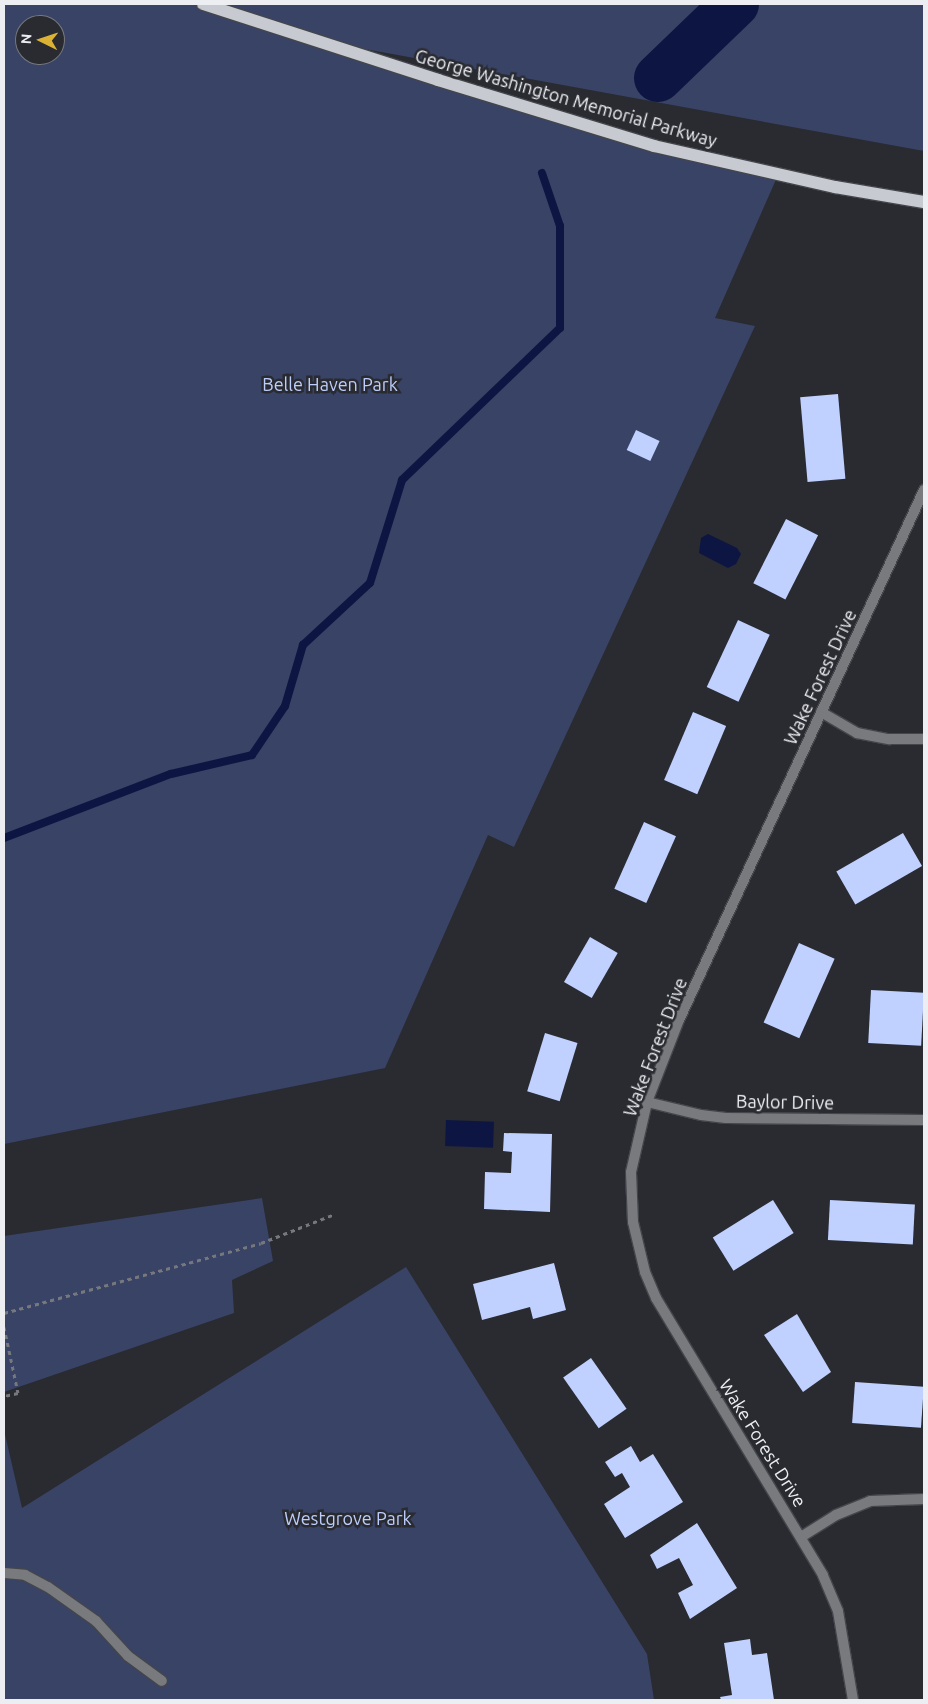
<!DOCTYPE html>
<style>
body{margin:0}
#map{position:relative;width:928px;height:1704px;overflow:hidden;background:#292b31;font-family:Ubuntu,sans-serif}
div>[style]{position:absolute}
.green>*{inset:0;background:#384366}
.water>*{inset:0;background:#0d1642;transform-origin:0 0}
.stream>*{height:8px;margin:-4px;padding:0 4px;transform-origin:4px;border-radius:4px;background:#0d1642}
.river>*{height:48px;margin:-24px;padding:0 24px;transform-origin:24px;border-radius:24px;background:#0d1642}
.building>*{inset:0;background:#c0d0ff;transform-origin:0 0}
.path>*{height:3px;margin-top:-1.5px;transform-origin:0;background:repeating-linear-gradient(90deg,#76787d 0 4px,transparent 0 8px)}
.roads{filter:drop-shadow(1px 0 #44464c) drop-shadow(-1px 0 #44464c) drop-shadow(0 1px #44464c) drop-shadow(0 -1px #44464c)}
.service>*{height:10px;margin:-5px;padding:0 5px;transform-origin:5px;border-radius:5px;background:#797a7d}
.minor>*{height:10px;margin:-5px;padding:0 5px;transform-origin:5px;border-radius:5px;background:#797a7d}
.primary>*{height:12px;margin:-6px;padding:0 6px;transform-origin:6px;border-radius:6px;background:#c7cad1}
span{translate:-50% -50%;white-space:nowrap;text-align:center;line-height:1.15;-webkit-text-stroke:5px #292b31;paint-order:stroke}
.street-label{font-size:18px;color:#eceef2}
.park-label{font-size:18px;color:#bdcdfc}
.frame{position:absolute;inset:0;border:5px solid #eceef2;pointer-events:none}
.north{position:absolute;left:15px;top:15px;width:50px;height:50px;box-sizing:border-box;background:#292b31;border:1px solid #77797e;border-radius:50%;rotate:274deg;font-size:14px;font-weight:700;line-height:20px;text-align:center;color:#eceef2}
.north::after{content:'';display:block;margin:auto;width:18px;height:22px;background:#dbb233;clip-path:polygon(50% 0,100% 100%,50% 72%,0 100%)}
</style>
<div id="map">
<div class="green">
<div style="clip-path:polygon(evenodd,4px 4px,924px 4px,924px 151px,321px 41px,778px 175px,715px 318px,755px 326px,514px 847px,488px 835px,385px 1068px,4px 1144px,4px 4px,25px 25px,55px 25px,55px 55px,25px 55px,25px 25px)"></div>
<div style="clip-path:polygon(262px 1198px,273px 1261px,232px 1280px,234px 1313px,4px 1392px,4px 1236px)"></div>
<div style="clip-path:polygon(406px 1267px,647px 1654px,654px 1700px,4px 1700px,4px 1430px,22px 1508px)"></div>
</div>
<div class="water">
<div style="clip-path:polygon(708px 534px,737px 548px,741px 554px,736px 564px,728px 568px,699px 553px,701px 538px)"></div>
<div style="left:446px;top:1120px;width:48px;height:26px;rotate:2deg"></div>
</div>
<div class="stream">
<div style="left:4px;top:838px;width:179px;rotate:-21deg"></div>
<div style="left:171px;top:774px;width:83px;rotate:-13.2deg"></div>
<div style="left:252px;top:755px;width:59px;rotate:-56deg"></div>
<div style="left:285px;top:706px;width:64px;rotate:-73.6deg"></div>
<div style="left:303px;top:645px;width:91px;rotate:-42.8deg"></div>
<div style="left:370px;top:583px;width:108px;rotate:-72.7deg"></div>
<div style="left:402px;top:480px;width:219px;rotate:-43.9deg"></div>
<div style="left:560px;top:328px;width:102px;rotate:-90deg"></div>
<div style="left:560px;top:226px;width:56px;rotate:-108.8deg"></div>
</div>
<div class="river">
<div style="left:658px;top:78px;width:107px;rotate:-43.9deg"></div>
</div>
<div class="building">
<div style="left:838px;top:394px;width:85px;height:38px;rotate:85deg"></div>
<div style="left:636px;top:430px;width:26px;height:22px;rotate:25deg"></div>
<div style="left:786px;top:519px;width:36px;height:72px;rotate:27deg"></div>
<div style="left:738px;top:620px;width:35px;height:74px;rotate:25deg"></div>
<div style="left:693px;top:712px;width:36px;height:74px;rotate:23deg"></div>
<div style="left:644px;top:822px;width:35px;height:73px;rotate:24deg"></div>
<div style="left:903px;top:833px;width:38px;height:77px;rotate:60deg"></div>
<div style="left:590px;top:937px;width:32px;height:52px;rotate:30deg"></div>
<div style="left:799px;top:943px;width:39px;height:87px;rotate:24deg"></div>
<div style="left:871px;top:990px;width:53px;height:53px;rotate:3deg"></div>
<div style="left:545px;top:1033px;width:34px;height:61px;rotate:17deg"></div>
<div style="clip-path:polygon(504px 1133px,552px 1134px,550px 1212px,484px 1209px,485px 1172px,511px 1173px,512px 1152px,503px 1151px)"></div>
<div style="left:773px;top:1200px;width:39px;height:71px;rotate:58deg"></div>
<div style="left:830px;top:1200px;width:85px;height:40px;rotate:3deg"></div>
<div style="clip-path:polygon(554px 1263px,566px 1310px,533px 1319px,530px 1307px,482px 1320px,473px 1284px)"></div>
<div style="clip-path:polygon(797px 1314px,831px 1372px,803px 1392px,764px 1335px)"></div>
<div style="left:591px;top:1358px;width:62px;height:34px;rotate:55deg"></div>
<div style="left:855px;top:1382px;width:69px;height:41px;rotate:4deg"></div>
<div style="clip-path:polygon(631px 1446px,640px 1462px,653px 1454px,683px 1502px,625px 1538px,604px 1504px,630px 1487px,622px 1473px,615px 1477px,605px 1462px)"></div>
<div style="clip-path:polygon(697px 1523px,737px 1588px,690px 1619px,678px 1593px,693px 1585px,679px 1558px,657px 1569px,650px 1555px)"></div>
<div style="clip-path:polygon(750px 1639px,752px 1655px,767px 1653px,774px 1700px,721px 1700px,720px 1697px,732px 1695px,724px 1643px)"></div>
</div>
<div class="path">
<div style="left:4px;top:1313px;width:266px;rotate:-15.2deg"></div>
<div style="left:261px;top:1243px;width:79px;rotate:-21.4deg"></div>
<div style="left:4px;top:1327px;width:67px;rotate:78deg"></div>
<div style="left:18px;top:1393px;width:14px;rotate:168deg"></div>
</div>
<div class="roads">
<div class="service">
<div style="left:4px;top:1573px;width:21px;rotate:5deg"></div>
<div style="left:25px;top:1575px;width:26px;rotate:28deg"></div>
<div style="left:48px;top:1587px;width:59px;rotate:35.3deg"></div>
<div style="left:96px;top:1621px;width:47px;rotate:47.6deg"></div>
<div style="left:128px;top:1656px;width:42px;rotate:36.3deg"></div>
</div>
<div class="minor">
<div style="left:821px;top:712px;width:42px;rotate:30.3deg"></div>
<div style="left:857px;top:733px;width:33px;rotate:11deg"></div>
<div style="left:889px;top:739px;width:35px"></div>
<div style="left:647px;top:1102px;width:56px;rotate:13.5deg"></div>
<div style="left:701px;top:1115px;width:25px;rotate:7deg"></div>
<div style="left:726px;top:1118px;width:198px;rotate:0.6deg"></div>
<div style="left:801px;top:1537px;width:41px;rotate:-32.2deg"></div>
<div style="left:836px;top:1515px;width:37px;rotate:-22deg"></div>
<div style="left:870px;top:1501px;width:54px;rotate:-2.1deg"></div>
<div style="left:853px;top:1700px;width:90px;rotate:-99.6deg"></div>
<div style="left:838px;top:1611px;width:39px;rotate:-113deg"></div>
<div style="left:823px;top:1575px;width:323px;rotate:-121.1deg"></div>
<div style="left:656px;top:1298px;width:28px;rotate:-113deg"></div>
<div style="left:645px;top:1272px;width:51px;rotate:-103.5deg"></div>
<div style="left:633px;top:1222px;width:50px;rotate:-92.3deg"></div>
<div style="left:631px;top:1172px;width:72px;rotate:-77.1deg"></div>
<div style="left:647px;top:1102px;width:88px;rotate:-68.7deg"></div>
<div style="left:679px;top:1020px;width:584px;rotate:-65.19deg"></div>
</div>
<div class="primary">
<div style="left:203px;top:4px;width:247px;rotate:17.9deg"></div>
<div style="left:438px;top:80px;width:226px;rotate:17deg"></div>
<div style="left:654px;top:146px;width:186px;rotate:12.8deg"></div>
<div style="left:835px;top:187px;width:90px;rotate:9.6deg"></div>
</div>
</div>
<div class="street-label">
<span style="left:566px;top:98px;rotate:16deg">George Washington Memorial Parkway</span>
<span style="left:820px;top:677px;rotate:-65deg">Wake Forest Drive</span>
<span style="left:655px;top:1047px;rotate:-69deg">Wake Forest Drive</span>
<span style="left:785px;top:1102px;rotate:1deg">Baylor Drive</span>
<span style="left:763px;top:1443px;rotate:58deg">Wake Forest Drive</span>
</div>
<div class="park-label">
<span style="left:330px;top:384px">Belle Haven Park</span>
<span style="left:348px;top:1518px">Westgrove Park</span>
</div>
<div class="frame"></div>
<div class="north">N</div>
</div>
